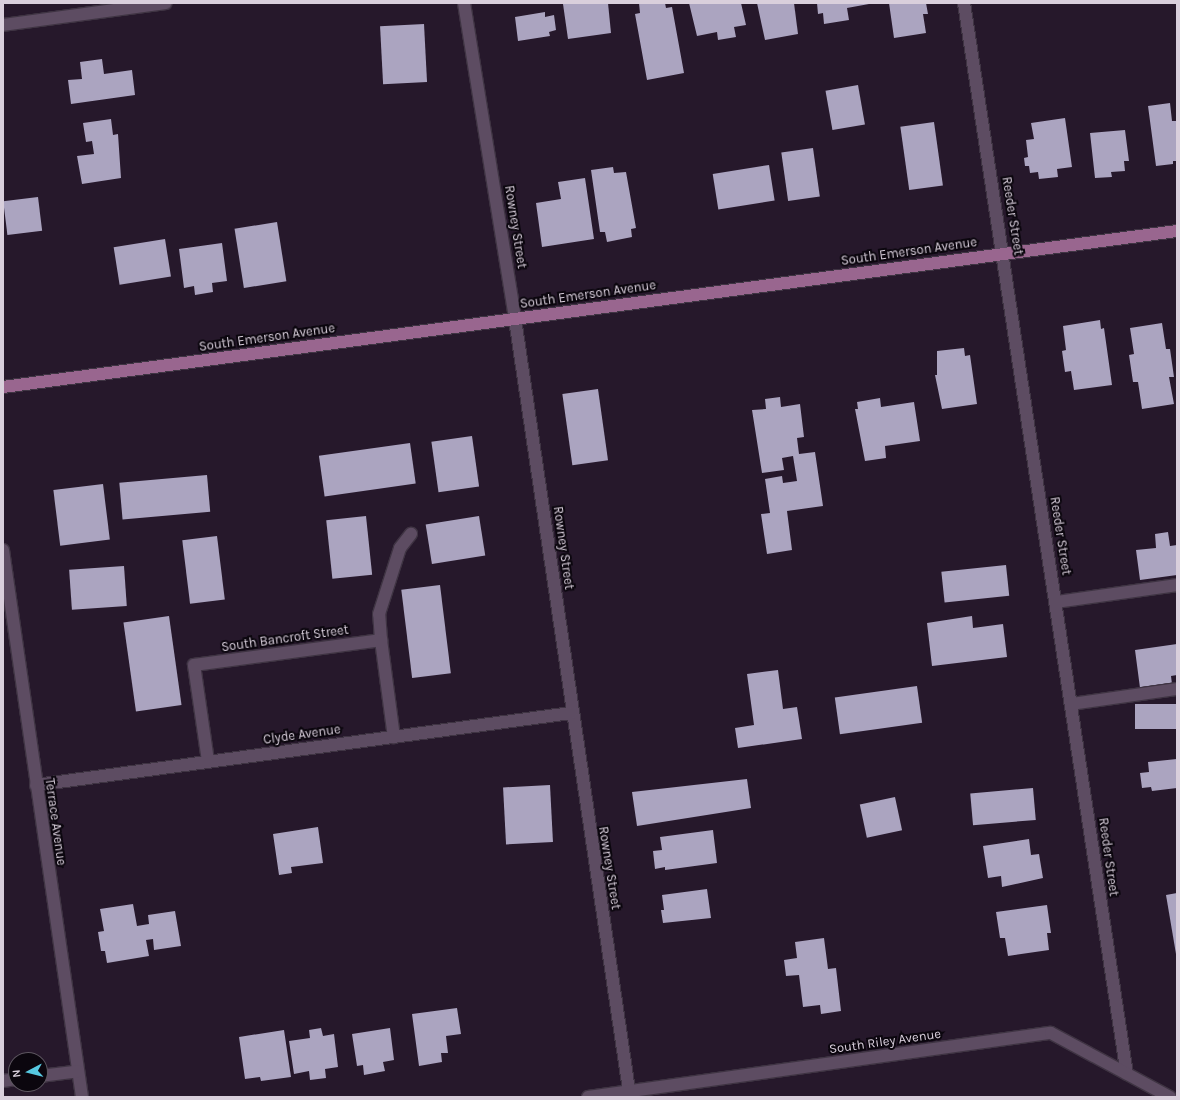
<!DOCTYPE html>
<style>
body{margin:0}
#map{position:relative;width:1180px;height:1100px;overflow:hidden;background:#26182b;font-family:Karla,sans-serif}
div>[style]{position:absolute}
.building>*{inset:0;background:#aba4c0;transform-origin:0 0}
.roads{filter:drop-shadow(1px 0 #3f3443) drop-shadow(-1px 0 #3f3443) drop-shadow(0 1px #3f3443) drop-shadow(0 -1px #3f3443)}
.lane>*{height:12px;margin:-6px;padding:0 6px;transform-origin:6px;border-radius:6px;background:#5d4c62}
.street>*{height:12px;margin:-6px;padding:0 6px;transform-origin:6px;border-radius:6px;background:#5d4c62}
.primary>*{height:12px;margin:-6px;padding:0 6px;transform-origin:6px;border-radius:6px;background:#99668f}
span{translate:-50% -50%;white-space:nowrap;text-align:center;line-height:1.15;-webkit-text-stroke:4px #0b060e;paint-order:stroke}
.street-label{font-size:13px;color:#d9cfdc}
.frame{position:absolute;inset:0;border:4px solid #d9cfdc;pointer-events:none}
.north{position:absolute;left:8px;top:1052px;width:40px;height:40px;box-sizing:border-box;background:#0b060e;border:1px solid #5d5660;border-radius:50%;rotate:263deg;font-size:11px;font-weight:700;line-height:16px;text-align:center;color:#d9cfdc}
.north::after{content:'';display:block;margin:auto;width:14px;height:18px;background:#57c9e2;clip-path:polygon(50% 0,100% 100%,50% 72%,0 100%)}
</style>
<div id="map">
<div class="building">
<div style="clip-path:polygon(608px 3px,611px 33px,568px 39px,563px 4px)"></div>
<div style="clip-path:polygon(639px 3px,665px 3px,666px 8px,672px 7px,684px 73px,647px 80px,635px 14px,640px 13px)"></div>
<div style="clip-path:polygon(689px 3px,741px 3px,746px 25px,734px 27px,736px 37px,718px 40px,717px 32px,697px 36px)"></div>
<div style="clip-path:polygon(757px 3px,794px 3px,798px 34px,765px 40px)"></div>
<div style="clip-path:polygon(817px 3px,869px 3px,869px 4px,847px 8px,849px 20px,824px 24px,823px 13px,818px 14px)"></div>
<div style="clip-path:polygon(889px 3px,926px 3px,928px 14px,923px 14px,926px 33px,894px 38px)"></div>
<div style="clip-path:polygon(545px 12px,545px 17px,554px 15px,556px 30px,549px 32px,550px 36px,518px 41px,515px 17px)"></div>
<div style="left:424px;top:24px;width:58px;height:44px;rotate:87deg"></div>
<div style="clip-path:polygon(102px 59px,104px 74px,132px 70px,135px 95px,71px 104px,68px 80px,82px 79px,80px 62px)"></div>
<div style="left:858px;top:85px;width:40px;height:33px;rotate:80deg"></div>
<div style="clip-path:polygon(1170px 103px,1172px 121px,1177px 121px,1177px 161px,1173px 161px,1173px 164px,1156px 166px,1148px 106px)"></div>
<div style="clip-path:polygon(1065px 118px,1072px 167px,1057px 169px,1058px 177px,1039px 179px,1038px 172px,1030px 173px,1029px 166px,1025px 166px,1024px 158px,1028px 157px,1026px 140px,1034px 139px,1031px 123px)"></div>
<div style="clip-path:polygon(111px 119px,113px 135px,118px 134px,121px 178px,82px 184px,77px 156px,94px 154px,92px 141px,86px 142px,83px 123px)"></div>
<div style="left:934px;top:122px;width:64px;height:34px;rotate:82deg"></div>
<div style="clip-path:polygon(1125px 130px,1129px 161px,1124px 161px,1125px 171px,1111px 172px,1112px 177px,1095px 178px,1090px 133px)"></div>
<div style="left:813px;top:148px;width:49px;height:32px;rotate:82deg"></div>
<div style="left:769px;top:165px;width:36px;height:57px;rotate:81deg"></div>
<div style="clip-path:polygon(613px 167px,614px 173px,626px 172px,636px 228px,631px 229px,632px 237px,607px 242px,605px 232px,600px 232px,591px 170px)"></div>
<div style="clip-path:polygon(585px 178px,594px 239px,542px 247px,536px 203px,561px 199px,558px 182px)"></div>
<div style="left:38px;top:197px;width:34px;height:35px;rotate:83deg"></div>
<div style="left:277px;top:222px;width:60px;height:43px;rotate:81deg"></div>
<div style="left:165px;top:239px;width:38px;height:52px;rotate:81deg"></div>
<div style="clip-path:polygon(222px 243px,227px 281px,212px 283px,213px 292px,195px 295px,194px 286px,184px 288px,179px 249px)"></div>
<div style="clip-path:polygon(1100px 320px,1101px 329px,1104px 328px,1112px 385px,1074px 390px,1071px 371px,1065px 372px,1062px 351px,1066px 350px,1063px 326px)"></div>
<div style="clip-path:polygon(1162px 323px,1166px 349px,1170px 349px,1174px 377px,1169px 377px,1174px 404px,1142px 409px,1138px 382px,1133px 382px,1129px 355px,1134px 354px,1130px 328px)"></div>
<div style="clip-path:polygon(964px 348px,965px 356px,970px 355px,977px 404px,942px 409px,935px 375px,937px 375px,937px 351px)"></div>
<div style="left:598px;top:389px;width:72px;height:36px;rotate:82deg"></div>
<div style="clip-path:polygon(780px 397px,781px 407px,800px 404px,804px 437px,797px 438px,799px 454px,815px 452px,823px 506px,787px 511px,792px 550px,767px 554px,761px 514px,770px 513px,765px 479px,782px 476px,783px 483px,797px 481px,793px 456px,782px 458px,784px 470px,762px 473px,752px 410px,766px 409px,765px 399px)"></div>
<div style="clip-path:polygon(880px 398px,881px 407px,914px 402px,920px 441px,885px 446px,886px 458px,865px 461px,855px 409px,858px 409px,857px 402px)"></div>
<div style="left:472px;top:436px;width:51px;height:41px;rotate:82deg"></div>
<div style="left:410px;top:443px;width:41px;height:92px;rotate:82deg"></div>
<div style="left:207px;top:475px;width:37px;height:88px;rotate:85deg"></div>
<div style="left:103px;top:484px;width:56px;height:50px;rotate:83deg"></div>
<div style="left:366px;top:516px;width:59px;height:40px;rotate:84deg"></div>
<div style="left:479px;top:516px;width:40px;height:54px;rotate:81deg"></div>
<div style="clip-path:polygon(1168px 532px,1170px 546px,1177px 545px,1177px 575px,1140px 580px,1136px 550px,1156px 548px,1155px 534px)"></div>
<div style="left:217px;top:536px;width:64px;height:35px;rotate:83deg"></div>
<div style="left:1006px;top:565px;width:31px;height:65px;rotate:84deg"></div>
<div style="left:124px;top:566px;width:40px;height:55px;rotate:86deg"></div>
<div style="left:440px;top:585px;width:89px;height:39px;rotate:83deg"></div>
<div style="left:169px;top:616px;width:90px;height:46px;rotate:82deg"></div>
<div style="clip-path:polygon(972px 616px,973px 628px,1003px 624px,1007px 657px,932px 666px,927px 623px)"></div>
<div style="clip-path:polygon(1177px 644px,1177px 675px,1171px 676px,1172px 684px,1140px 688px,1135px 650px)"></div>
<div style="clip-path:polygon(778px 670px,783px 709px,797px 707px,802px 739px,738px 748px,735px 728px,754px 725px,747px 674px)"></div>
<div style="left:917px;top:686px;width:37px;height:83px;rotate:82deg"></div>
<div style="left:1177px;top:704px;width:25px;height:42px;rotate:90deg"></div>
<div style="clip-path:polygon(1177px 759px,1177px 788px,1152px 791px,1151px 787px,1142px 788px,1140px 773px,1149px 772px,1148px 762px)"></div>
<div style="clip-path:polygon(747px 779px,751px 808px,637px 826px,632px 792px)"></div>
<div style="left:550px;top:785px;width:57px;height:47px;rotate:87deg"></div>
<div style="left:1033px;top:788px;width:32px;height:63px;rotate:85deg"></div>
<div style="left:895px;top:797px;width:34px;height:36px;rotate:78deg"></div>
<div style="clip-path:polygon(318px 827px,323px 863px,291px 867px,292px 873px,279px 875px,273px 834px)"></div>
<div style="clip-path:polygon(713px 830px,717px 863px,665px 870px,665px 867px,655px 869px,653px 851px,662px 850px,660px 837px)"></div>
<div style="clip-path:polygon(1029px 839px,1031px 855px,1039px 854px,1043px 878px,1002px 887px,1001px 876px,988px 878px,983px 846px)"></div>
<div style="clip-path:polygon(707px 889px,711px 918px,663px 923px,661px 910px,664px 910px,662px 895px)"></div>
<div style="clip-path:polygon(1177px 893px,1177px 954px,1176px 954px,1166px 895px)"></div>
<div style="clip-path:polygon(133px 904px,137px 926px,149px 924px,148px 915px,175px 911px,181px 946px,154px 950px,153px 939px,146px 940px,149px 956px,107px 963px,105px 951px,101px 951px,98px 932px,104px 931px,100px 909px)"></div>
<div style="clip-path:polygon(1047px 905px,1051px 933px,1047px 933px,1049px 950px,1008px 956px,1005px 938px,1000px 938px,996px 912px)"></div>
<div style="clip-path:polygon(824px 938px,828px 969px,836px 968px,841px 1011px,821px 1014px,820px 1005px,803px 1007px,799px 975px,786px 976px,784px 960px,797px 958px,795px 942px)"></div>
<div style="clip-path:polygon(457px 1008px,461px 1034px,446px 1036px,448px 1053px,441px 1053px,442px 1062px,419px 1066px,412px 1014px)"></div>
<div style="clip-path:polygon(321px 1028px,323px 1036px,334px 1034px,338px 1067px,325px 1069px,326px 1078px,310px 1080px,309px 1071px,294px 1074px,289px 1041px,310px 1038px,309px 1030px)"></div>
<div style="clip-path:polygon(390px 1028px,394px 1060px,383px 1062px,385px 1071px,364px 1075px,363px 1065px,357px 1066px,352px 1034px)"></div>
<div style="clip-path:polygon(284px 1030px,291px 1077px,261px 1081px,260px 1077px,245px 1079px,239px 1037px)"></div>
</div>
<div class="roads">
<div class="lane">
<div style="left:1056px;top:602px;width:122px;rotate:-8deg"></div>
<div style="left:381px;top:640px;width:26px;rotate:-94deg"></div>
<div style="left:379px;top:614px;width:69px;rotate:-72.3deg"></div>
<div style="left:400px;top:548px;width:18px;rotate:-52deg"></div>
<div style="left:1071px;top:704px;width:107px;rotate:-8.1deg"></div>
</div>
<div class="street">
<div style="left:464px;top:3px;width:320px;rotate:80.8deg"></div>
<div style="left:515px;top:319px;width:786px;rotate:81.59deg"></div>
<div style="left:964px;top:3px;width:1083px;rotate:81.35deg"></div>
<div style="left:3px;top:25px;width:164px;rotate:-7.7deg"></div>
<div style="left:3px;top:550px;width:553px;rotate:81.78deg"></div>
<div style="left:208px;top:761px;width:97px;rotate:-98.3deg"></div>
<div style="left:194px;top:665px;width:189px;rotate:-7.6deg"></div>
<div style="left:381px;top:640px;width:98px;rotate:82.4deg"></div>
<div style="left:36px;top:785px;width:540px;rotate:-7.66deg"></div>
<div style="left:40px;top:1076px;width:38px;rotate:-7deg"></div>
<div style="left:3px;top:1081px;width:13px;rotate:-9deg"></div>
<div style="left:588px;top:1097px;width:467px;rotate:-7.9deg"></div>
<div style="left:1051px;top:1033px;width:135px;rotate:28.3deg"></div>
</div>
<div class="primary">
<div style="left:3px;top:387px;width:1184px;rotate:-7.57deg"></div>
</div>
</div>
<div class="street-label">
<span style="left:1012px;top:216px;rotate:81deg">Reeder Street</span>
<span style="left:515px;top:227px;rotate:81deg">Rowney Street</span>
<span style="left:909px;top:252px;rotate:-8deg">South Emerson Avenue</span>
<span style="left:588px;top:295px;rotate:-8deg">South Emerson Avenue</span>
<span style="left:267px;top:338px;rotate:-8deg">South Emerson Avenue</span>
<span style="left:1060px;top:536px;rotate:81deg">Reeder Street</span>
<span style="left:563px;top:548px;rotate:82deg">Rowney Street</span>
<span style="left:285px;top:639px;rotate:-8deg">South Bancroft Street</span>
<span style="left:302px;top:735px;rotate:-8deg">Clyde Avenue</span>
<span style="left:55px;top:822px;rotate:82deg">Terrace Avenue</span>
<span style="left:1108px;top:857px;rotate:82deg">Reeder Street</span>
<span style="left:609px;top:868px;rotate:81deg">Rowney Street</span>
<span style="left:885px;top:1042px;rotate:-8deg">South Riley Avenue</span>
</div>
<div class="frame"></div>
<div class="north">N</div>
</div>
